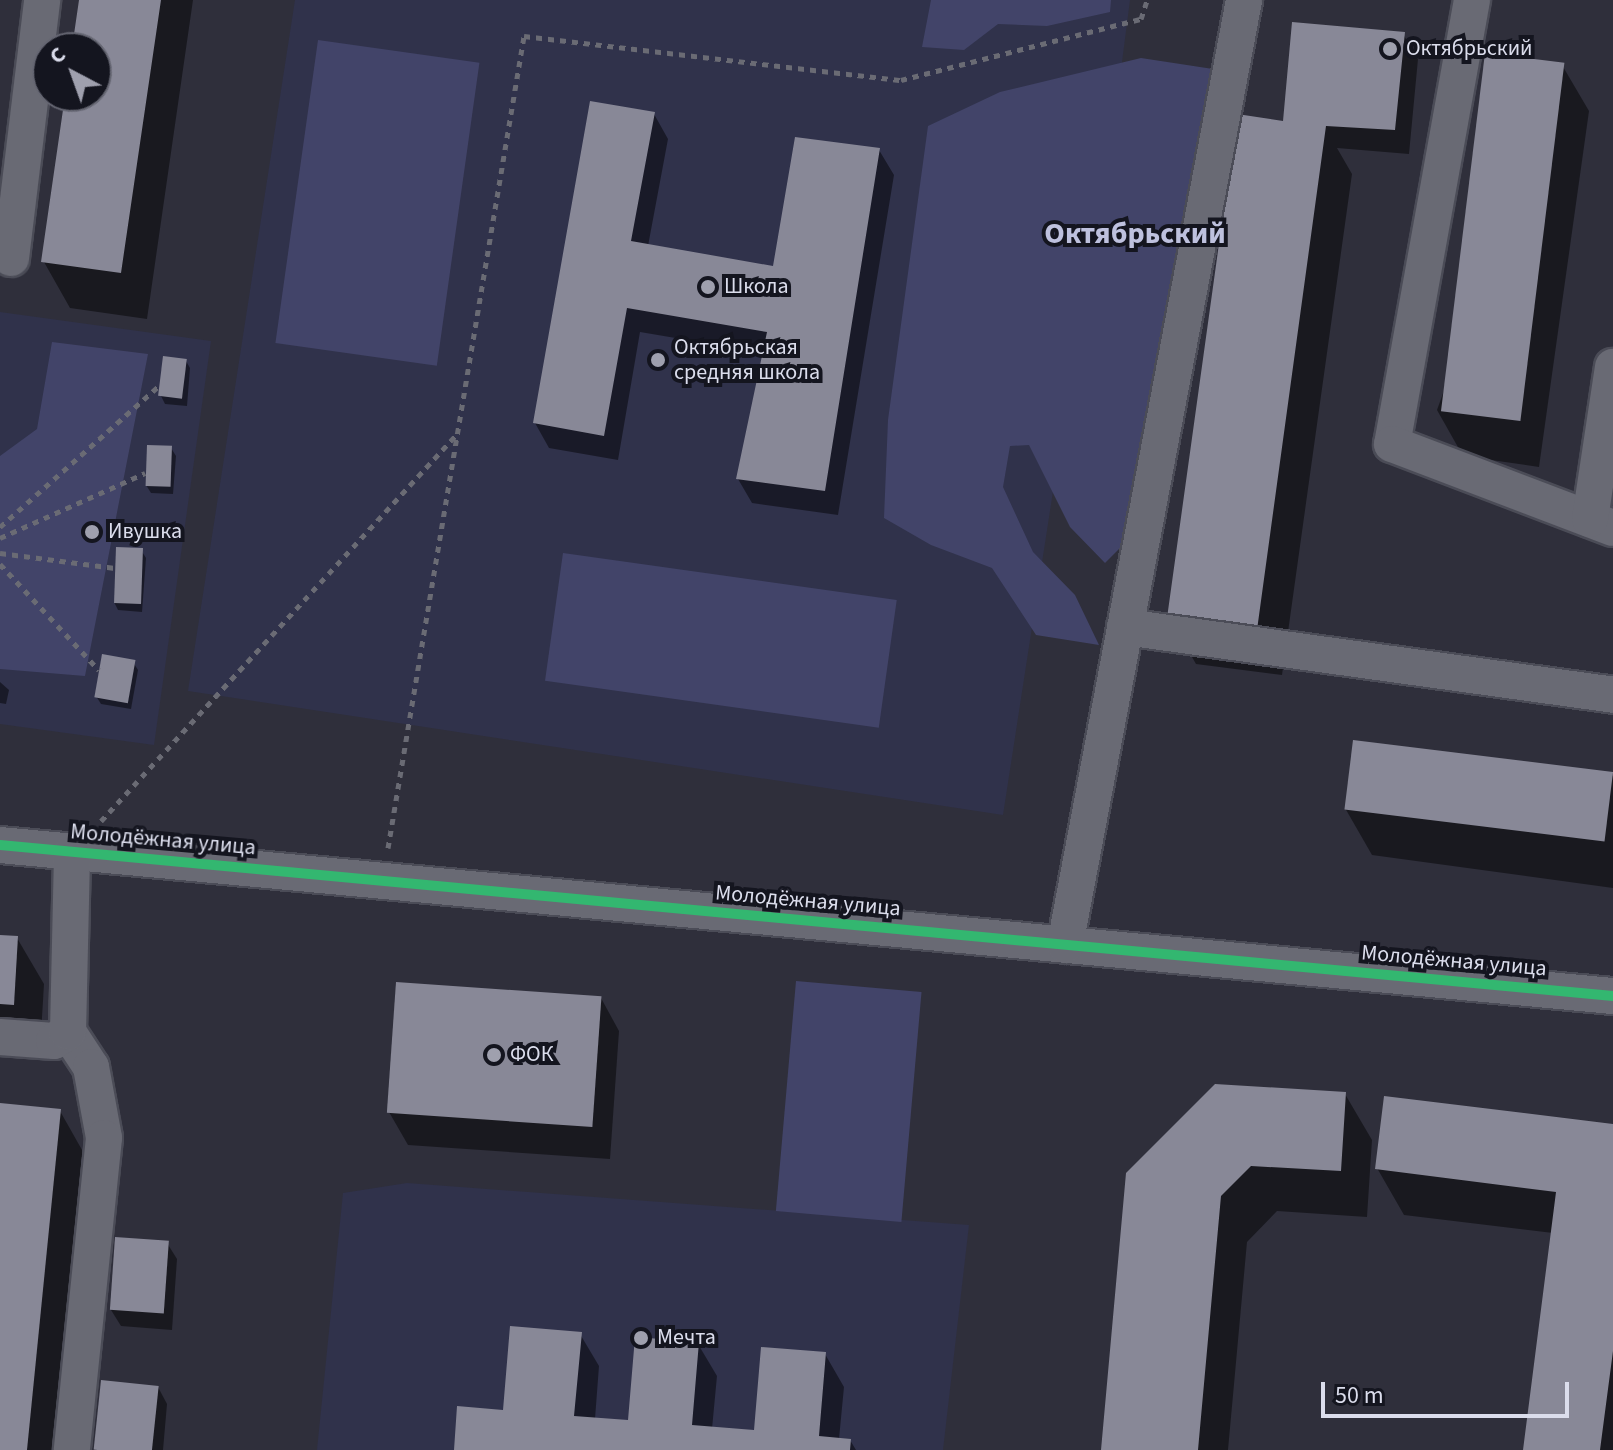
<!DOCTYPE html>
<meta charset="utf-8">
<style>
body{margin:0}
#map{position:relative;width:1613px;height:1450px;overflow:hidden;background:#2f2f3b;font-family:"Source Sans 3",sans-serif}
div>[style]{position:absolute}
.built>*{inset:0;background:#30324b}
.green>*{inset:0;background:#424469;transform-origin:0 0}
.shadow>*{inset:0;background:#0007}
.building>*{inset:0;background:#888897;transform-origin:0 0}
.path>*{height:5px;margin-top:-2.5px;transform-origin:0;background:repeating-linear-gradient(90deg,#6a6b74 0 6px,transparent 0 12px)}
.roads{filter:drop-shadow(2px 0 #4b4c57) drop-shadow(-2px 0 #4b4c57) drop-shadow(0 2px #4b4c57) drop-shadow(0 -2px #4b4c57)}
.minor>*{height:36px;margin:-18px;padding:0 18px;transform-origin:18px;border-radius:18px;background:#696a74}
.cycleway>*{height:10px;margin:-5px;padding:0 5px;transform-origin:5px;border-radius:5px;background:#33b770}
.dots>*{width:22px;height:22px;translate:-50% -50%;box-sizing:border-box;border:4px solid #14151f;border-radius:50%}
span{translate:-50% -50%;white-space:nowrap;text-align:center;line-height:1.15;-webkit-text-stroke:8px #14151f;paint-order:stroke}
.poi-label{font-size:22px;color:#dbddec}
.left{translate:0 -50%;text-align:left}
.street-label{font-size:22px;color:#dbddec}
.district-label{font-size:30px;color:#bec1de;font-weight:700}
.north{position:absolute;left:32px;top:32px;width:80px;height:80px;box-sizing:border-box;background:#14151f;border:2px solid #646571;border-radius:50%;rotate:319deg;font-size:22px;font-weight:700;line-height:32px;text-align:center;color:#dbddec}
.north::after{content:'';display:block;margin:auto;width:28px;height:36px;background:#9fa0ae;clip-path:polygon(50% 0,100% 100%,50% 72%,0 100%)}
.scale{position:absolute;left:1321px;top:1382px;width:248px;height:36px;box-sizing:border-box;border:4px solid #dbddec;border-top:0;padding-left:10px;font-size:24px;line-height:28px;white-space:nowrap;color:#dbddec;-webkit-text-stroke:6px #14151f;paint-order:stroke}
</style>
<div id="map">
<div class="built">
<div style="clip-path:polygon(295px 0,1130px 0,1098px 248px,1056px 472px,1003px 815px,188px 691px)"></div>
<div style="clip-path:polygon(0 312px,211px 341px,154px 745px,0 724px)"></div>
<div style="clip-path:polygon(407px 1183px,969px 1225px,943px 1450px,317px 1450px,343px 1193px)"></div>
</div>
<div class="green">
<div style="clip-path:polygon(931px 0,1111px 0,1110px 12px,1047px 26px,998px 24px,964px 50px,922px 47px)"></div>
<div style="left:318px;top:40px;width:163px;height:306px;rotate:8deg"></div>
<div style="clip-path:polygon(1141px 58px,1213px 69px,1129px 539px,1105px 563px,1070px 527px,1029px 445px,1010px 446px,1003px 487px,1033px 552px,1075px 595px,1099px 645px,1036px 635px,992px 568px,931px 545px,884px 518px,888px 420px,928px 126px,1000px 92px)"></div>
<div style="clip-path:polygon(52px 342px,148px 354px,85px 676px,0 669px,0 456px,37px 429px)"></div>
<div style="left:563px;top:553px;width:337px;height:129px;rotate:8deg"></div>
<div style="left:796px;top:981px;width:126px;height:231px;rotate:5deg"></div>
</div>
<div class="shadow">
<div style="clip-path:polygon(81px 0,193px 0,147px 319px,70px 308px,44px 262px,67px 96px,96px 96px,96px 48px,74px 48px)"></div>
<div style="clip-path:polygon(1403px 34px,1418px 59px,1409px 154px,1337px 148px,1352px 174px,1282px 675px,1196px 664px,1169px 617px,1285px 123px)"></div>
<div style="clip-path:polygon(1562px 65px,1589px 111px,1539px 467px,1463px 456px,1437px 410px)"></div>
<div style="clip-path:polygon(654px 114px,668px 139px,648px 246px,774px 268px,879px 150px,894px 175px,838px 515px,752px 503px,738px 479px,764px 353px,640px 332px,618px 460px,549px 448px,535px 423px)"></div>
<div style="clip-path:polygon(186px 361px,190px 368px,187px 406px,165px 404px,161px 396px)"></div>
<div style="clip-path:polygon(171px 448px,176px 456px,173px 494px,151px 493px,146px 485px)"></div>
<div style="clip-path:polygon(141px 550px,146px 558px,142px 612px,118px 610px,114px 602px)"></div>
<div style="clip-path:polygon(133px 662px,138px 670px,131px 709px,101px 704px,96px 696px)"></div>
<div style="clip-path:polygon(0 682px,9px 690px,6px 704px,0 703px)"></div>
<div style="clip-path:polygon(1613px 776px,1613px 888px,1372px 855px,1345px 808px)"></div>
<div style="clip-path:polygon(0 937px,17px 938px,44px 984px,40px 1051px,0 1048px)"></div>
<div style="clip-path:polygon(601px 998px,619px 1031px,610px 1159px,408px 1145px,389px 1112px)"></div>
<div style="clip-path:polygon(1345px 1094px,1372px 1140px,1367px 1217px,1277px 1211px,1247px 1242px,1228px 1450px,1103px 1450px,1128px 1173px)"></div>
<div style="clip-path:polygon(0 1105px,60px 1111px,86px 1157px,57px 1450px,0 1450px)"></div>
<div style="clip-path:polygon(1613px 1126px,1613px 1450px,1526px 1450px,1553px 1233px,1404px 1215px,1377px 1168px)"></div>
<div style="clip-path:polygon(167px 1243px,177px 1259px,172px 1330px,121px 1326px,111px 1310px)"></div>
<div style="clip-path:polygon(580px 1334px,599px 1366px,595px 1419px,630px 1422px,698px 1344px,717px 1376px,712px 1429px,756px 1432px,825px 1354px,844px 1387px,839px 1439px,850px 1440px,856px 1450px,456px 1450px,505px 1412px)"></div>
<div style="clip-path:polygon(158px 1387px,167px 1404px,163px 1450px,96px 1450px)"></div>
</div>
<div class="building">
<div style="clip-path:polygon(79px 0,161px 0,121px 273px,41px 262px,65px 96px,96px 96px,96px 48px,72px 48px)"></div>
<div style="clip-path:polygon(1292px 22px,1405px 32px,1395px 130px,1326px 126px,1257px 630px,1167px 618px,1237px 114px,1283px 121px)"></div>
<div style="left:1485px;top:53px;width:80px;height:361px;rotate:7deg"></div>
<div style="clip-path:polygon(590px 101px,655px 112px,631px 241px,773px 266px,795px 137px,880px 148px,825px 491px,736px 479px,767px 332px,627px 308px,604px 436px,533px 423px)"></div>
<div style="left:163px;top:356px;width:24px;height:40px;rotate:7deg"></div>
<div style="left:147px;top:445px;width:25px;height:41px;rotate:2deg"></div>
<div style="left:116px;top:547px;width:27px;height:56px;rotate:2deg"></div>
<div style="left:102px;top:654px;width:34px;height:44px;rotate:10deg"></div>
<div style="left:1353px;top:740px;width:262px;height:70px;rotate:7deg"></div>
<div style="clip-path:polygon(0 935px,18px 936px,14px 1005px,0 1004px)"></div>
<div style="left:396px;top:982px;width:206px;height:131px;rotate:4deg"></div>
<div style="clip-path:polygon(1215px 1084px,1346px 1092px,1341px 1171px,1251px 1166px,1221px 1196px,1198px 1450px,1101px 1450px,1126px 1173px)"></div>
<div style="clip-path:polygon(1384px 1096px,1613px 1124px,1613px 1351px,1600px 1450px,1523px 1450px,1556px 1192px,1375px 1169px)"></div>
<div style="clip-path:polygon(0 1103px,61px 1109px,27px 1450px,0 1450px)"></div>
<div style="left:115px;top:1237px;width:54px;height:73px;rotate:4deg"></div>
<div style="clip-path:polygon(510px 1326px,582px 1332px,574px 1416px,628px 1420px,635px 1337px,699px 1342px,692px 1425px,754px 1430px,761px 1347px,826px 1352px,819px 1436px,851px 1439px,850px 1450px,454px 1450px,457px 1406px,503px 1410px)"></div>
<div style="left:101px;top:1380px;width:58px;height:70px;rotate:6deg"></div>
</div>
<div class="path">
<div style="left:0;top:527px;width:214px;rotate:-41.6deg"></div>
<div style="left:0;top:538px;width:159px;rotate:-24.1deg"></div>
<div style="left:0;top:553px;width:116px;rotate:7.4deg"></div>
<div style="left:0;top:564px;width:145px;rotate:47deg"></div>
<div style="left:101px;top:821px;width:526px;rotate:-47.39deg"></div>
<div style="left:388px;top:848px;width:823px;rotate:-80.49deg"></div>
<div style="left:524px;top:36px;width:380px;rotate:6.7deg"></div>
<div style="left:901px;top:80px;width:248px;rotate:-14.3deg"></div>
<div style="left:1141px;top:19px;width:20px;rotate:-72deg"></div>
</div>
<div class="roads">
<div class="minor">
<div style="left:1472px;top:0;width:451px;rotate:100.2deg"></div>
<div style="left:1392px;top:444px;width:236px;rotate:20.8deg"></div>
<div style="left:11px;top:258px;width:260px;rotate:-83.1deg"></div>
<div style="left:1590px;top:519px;width:154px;rotate:-81.4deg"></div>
<div style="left:1125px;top:627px;width:493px;rotate:7.9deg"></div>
<div style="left:0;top:845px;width:1620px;rotate:5.35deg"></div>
<div style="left:1065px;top:945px;width:962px;rotate:-79.27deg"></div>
<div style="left:68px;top:1032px;width:42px;rotate:56.7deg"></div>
<div style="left:91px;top:1067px;width:72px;rotate:79.6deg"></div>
<div style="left:104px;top:1138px;width:314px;rotate:95.9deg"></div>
<div style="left:0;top:1037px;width:54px;rotate:4.2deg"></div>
<div style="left:54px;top:1041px;width:17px;rotate:-33deg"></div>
<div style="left:68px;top:1032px;width:180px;rotate:-88.7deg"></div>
</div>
</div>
<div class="cycleway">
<div style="left:0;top:845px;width:1620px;rotate:5.35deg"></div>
</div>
<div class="dots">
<div style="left:1390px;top:49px;background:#9fa0ae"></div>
<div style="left:708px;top:287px;background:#9fa0ae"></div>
<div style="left:658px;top:360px;background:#9fa0ae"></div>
<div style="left:92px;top:532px;background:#9fa0ae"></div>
<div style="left:494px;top:1055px;background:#9fa0ae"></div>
<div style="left:641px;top:1338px;background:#9fa0ae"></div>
</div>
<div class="poi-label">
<span class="left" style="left:1406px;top:49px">Октябрьский</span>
<span class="left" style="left:724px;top:287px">Школа</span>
<span class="left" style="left:674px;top:360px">Октябрьская<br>средняя школа</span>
<span class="left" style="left:108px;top:532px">Ивушка</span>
<span class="left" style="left:510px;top:1055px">ФОК</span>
<span class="left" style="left:657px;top:1338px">Мечта</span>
</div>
<div class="street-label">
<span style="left:163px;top:840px;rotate:5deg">Молодёжная улица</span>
<span style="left:808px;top:901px;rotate:5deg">Молодёжная улица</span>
<span style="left:1454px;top:961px;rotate:5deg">Молодёжная улица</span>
</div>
<div class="district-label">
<span style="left:1135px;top:234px">Октябрьский</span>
</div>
<div class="north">С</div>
<div class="scale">50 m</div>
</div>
